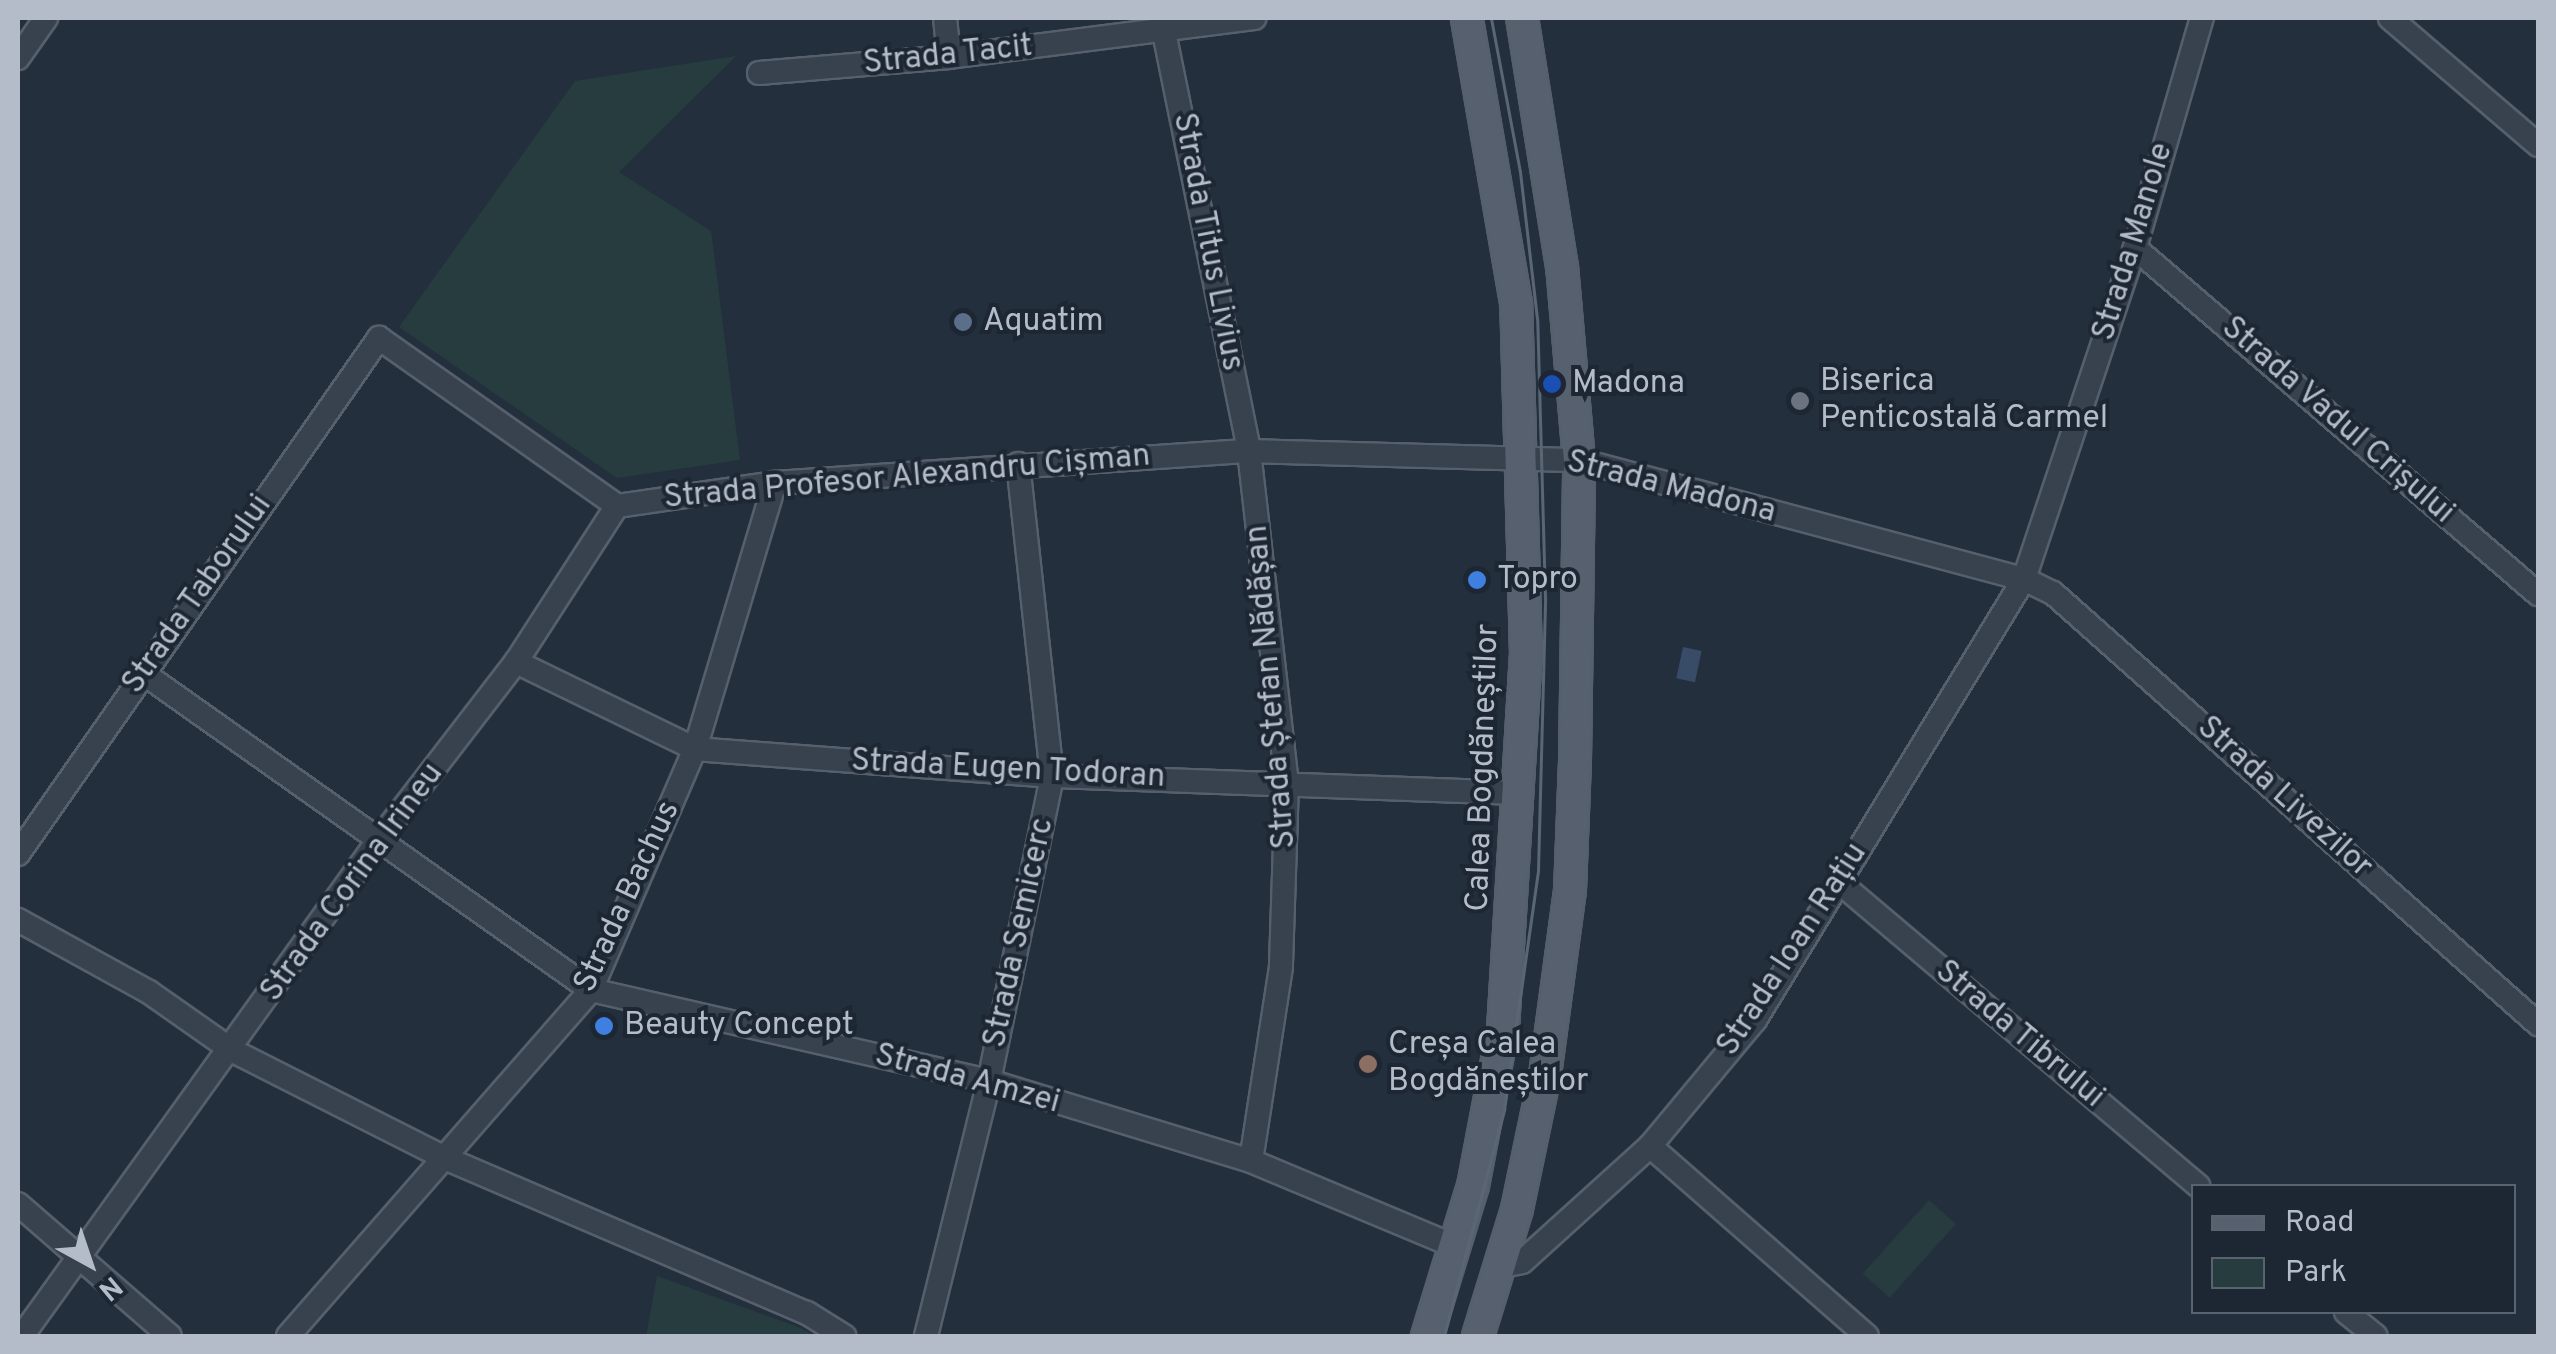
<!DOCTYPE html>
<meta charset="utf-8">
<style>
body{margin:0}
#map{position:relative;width:2556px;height:1354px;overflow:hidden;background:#242f3e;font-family:Overpass,sans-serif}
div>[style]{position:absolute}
.green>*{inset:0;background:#263c3f;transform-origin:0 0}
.water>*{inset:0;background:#394c67;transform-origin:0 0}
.roads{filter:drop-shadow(2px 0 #565f6c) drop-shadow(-2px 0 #565f6c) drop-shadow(0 2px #565f6c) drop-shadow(0 -2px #565f6c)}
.minor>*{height:22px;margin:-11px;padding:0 11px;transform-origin:11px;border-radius:11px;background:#38414e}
.major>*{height:30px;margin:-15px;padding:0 15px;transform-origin:15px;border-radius:15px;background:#56606e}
.tram>*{height:2.5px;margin:-1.25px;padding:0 1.25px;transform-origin:1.25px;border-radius:1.25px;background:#5a6575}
.dots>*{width:28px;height:28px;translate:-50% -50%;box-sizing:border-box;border:5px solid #1d2633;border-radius:50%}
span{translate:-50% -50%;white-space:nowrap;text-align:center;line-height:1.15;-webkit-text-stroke:8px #1d2633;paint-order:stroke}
.street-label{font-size:32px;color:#b4bcc9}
.poi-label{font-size:32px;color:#b4bcc9}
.left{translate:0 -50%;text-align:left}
.frame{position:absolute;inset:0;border:20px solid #b4bcc9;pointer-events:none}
.legend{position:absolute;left:2191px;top:1184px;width:325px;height:130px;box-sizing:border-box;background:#1d2633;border:2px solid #59626f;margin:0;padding:12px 18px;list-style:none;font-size:30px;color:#b4bcc9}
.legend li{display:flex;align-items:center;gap:20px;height:50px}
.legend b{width:50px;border:2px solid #59626f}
.north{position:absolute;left:40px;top:1214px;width:100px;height:100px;-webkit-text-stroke:8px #1d2633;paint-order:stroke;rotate:140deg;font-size:28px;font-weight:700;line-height:40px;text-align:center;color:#b4bcc9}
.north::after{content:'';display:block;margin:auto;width:35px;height:45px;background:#b4bcc9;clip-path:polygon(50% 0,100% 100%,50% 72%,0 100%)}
</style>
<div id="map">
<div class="green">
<div style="clip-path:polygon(736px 56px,619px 172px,711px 231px,740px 460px,617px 478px,399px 327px,575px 81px)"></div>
<div style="left:1929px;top:1200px;width:36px;height:99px;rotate:42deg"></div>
<div style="clip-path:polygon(657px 1276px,801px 1328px,815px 1336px,646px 1336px)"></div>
</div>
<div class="water">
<div style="left:1683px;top:647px;width:19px;height:32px;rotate:12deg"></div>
</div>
<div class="roads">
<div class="minor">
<div style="left:945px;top:18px;width:39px;rotate:84deg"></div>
<div style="left:2390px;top:18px;width:195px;rotate:40.6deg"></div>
<div style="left:1164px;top:32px;width:428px;rotate:78.5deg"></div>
<div style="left:1249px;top:451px;width:334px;rotate:83.5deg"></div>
<div style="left:1287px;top:783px;width:184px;rotate:91.9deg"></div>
<div style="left:1281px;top:967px;width:196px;rotate:98.8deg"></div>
<div style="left:18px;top:58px;width:49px;rotate:-55deg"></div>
<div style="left:759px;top:73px;width:191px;rotate:-4.8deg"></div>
<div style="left:949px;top:57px;width:308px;rotate:-7.3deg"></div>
<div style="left:2135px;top:248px;width:531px;rotate:40.65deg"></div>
<div style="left:516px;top:662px;width:199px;rotate:25.9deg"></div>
<div style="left:695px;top:749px;width:358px;rotate:4.3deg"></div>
<div style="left:1052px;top:776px;width:468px;rotate:2.1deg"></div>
<div style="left:143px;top:673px;width:549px;rotate:35.28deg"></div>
<div style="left:591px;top:990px;width:408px;rotate:12.9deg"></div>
<div style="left:989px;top:1081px;width:274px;rotate:17deg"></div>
<div style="left:1251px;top:1161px;width:220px;rotate:22.7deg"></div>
<div style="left:18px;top:854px;width:630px;rotate:-55.02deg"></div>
<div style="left:379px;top:338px;width:291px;rotate:35.2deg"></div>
<div style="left:617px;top:506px;width:160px;rotate:-8.3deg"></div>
<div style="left:775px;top:483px;width:475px;rotate:-3.9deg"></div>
<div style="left:1249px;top:451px;width:330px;rotate:1.6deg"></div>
<div style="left:1579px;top:460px;width:461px;rotate:15deg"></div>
<div style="left:2024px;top:579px;width:32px;rotate:26deg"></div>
<div style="left:2053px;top:593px;width:649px;rotate:41.63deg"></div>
<div style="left:1840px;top:883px;width:469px;rotate:40.2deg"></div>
<div style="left:18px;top:920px;width:149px;rotate:28.8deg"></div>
<div style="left:149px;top:992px;width:103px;rotate:35.1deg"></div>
<div style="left:233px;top:1051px;width:240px;rotate:26.8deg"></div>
<div style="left:447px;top:1159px;width:392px;rotate:23.2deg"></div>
<div style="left:807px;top:1313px;width:44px;rotate:31.9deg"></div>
<div style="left:1650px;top:1146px;width:288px;rotate:41.2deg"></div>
<div style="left:18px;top:1204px;width:201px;rotate:41deg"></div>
<div style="left:1502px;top:1266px;width:20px;rotate:-11deg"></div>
<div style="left:1522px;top:1262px;width:173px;rotate:-42.2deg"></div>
<div style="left:1650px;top:1146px;width:164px;rotate:-50.2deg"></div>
<div style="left:1755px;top:1020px;width:517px;rotate:-58.62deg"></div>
<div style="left:2024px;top:579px;width:349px;rotate:-71.5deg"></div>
<div style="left:2135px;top:248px;width:240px;rotate:-73.8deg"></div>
<div style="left:2346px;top:1312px;width:38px;rotate:39deg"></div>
<div style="left:22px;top:1336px;width:610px;rotate:-54.28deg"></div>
<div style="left:378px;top:841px;width:226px;rotate:-52.4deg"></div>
<div style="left:516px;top:662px;width:186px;rotate:-57.1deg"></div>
<div style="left:288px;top:1336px;width:460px;rotate:-48.8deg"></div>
<div style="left:591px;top:990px;width:262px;rotate:-66.7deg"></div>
<div style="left:695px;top:749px;width:278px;rotate:-73.3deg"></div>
<div style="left:926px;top:1336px;width:263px;rotate:-76.1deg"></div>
<div style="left:989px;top:1081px;width:311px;rotate:-78.3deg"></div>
<div style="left:1052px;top:776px;width:314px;rotate:-96.2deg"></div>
</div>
<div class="major">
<div style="left:1427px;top:1336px;width:157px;rotate:-73deg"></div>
<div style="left:1473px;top:1186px;width:160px;rotate:-79.2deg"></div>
<div style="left:1503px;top:1029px;width:376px;rotate:-86.5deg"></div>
<div style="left:1526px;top:654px;width:351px;rotate:-91.6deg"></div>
<div style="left:1516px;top:303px;width:289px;rotate:-99.8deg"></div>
<div style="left:1478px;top:1336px;width:133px;rotate:-72.9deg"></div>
<div style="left:1517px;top:1209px;width:137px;rotate:-78.2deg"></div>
<div style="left:1545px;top:1075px;width:186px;rotate:-82.3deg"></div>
<div style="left:1570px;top:891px;width:130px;rotate:-87.8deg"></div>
<div style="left:1575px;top:761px;width:301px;rotate:-89.2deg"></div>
<div style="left:1579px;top:460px;width:194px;rotate:-95deg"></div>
<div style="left:1562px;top:267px;width:252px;rotate:-99.1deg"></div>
</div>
</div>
<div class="tram">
<div style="left:1444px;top:1336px;width:234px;rotate:-75.1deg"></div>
<div style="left:1504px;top:1110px;width:241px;rotate:-81.9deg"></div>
<div style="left:1538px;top:871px;width:273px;rotate:-88.5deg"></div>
<div style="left:1545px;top:598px;width:279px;rotate:-91.6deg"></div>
<div style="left:1537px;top:319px;width:148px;rotate:-96.6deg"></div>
<div style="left:1520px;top:172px;width:157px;rotate:-100.7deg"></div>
</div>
<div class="dots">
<div style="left:963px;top:322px;background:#5c6f8a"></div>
<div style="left:1552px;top:384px;background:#1a4fb4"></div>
<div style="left:1800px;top:401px;background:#6b7280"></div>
<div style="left:1477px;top:580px;background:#3f7fe0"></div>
<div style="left:604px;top:1026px;background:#3f7fe0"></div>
<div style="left:1368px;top:1064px;background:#8d6e63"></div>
</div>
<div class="street-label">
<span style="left:948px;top:56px;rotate:-6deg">Strada Tacit</span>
<span style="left:1207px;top:242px;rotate:79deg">Strada Titus Livius</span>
<span style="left:2134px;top:242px;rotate:-73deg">Strada Manole</span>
<span style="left:2337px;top:421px;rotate:41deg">Strada Vadul Crișului</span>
<span style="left:907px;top:478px;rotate:-5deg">Strada Profesor Alexandru Cișman</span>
<span style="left:1671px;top:488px;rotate:14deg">Strada Madona</span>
<span style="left:198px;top:595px;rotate:-55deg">Strada Taborului</span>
<span style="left:1272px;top:687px;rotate:-95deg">Strada Ștefan Nădășan</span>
<span style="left:1484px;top:768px;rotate:-88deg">Calea Bogdăneștilor</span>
<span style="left:1008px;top:770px;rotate:3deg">Strada Eugen Todoran</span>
<span style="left:2284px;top:798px;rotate:42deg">Strada Livezilor</span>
<span style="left:353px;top:883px;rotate:-54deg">Strada Corina Irineu</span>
<span style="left:628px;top:897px;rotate:-65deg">Strada Bachus</span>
<span style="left:1020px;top:933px;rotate:-78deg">Strada Semicerc</span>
<span style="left:1793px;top:950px;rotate:-57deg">Strada Ioan Rațiu</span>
<span style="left:2019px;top:1035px;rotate:40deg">Strada Tibrului</span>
<span style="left:967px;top:1080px;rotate:15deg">Strada Amzei</span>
</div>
<div class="poi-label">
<span class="left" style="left:983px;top:322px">Aquatim</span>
<span class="left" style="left:1820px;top:401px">Biserica<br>Penticostală Carmel</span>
<span class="left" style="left:1572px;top:384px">Madona</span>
<span class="left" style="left:1497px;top:580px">Topro</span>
<span class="left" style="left:624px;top:1026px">Beauty Concept</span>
<span class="left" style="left:1388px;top:1064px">Creșa Calea<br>Bogdăneștilor</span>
</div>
<div class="frame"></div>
<ul class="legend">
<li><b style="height:12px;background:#56606e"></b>Road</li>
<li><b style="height:28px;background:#263c3f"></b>Park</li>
</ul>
<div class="north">N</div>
</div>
